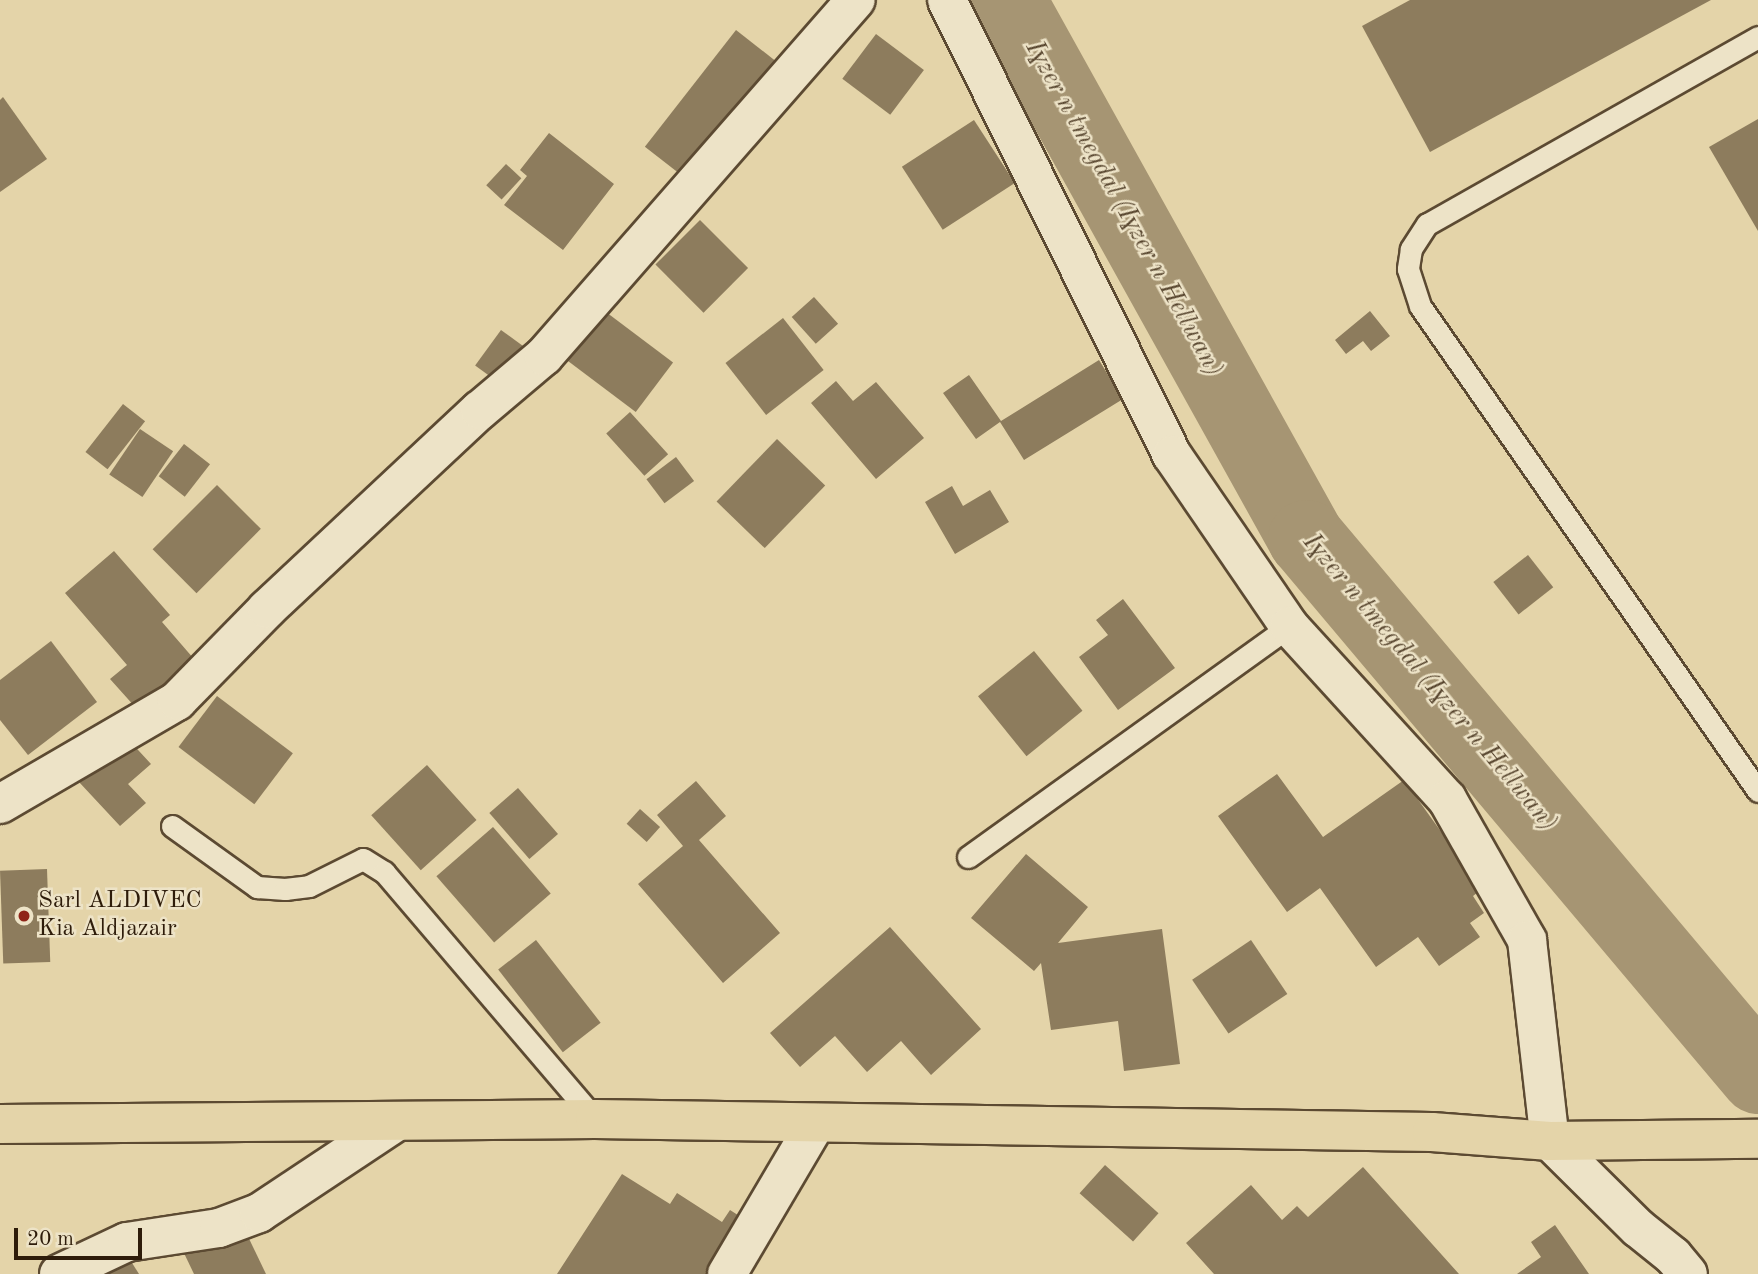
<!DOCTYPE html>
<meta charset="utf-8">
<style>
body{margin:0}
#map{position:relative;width:1758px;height:1274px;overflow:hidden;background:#e4d4a9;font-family:"Old Standard TT",serif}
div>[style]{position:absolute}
.river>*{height:77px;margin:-38.5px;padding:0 38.5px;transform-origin:38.5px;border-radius:38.5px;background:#a69573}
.building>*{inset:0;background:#8d7c5d;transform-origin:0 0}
.roads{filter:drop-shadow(2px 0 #5c4a32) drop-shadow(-2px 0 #5c4a32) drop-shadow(0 2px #5c4a32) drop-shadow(0 -2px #5c4a32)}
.service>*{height:21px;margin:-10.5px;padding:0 10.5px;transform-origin:10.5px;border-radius:10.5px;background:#ede3c7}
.minor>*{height:38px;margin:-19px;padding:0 19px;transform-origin:19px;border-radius:19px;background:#ede3c7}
.primary>*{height:38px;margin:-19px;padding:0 19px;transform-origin:19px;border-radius:19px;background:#e4d4a9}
.dots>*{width:19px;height:19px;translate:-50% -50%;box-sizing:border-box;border:4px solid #ede3c7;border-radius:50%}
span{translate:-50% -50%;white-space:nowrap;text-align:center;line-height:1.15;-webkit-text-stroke:5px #ede3c7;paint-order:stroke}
.poi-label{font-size:24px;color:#2e1c0a}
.left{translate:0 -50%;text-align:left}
.water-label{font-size:26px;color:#58462f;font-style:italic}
.scale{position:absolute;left:14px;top:1228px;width:128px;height:32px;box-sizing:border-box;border:4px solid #2e1c0a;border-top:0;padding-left:9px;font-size:21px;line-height:24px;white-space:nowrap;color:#2e1c0a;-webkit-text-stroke:5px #ede3c7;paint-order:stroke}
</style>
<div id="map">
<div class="river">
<div style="left:1007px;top:0;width:616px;rotate:60.94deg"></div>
<div style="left:1306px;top:538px;width:702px;rotate:49.91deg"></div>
</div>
<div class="building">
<div style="clip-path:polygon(1410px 0,1711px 0,1430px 152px,1362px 26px)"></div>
<div style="left:736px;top:30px;width:51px;height:148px;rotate:38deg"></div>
<div style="left:876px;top:34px;width:60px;height:56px;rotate:37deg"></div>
<div style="clip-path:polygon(3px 97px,47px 159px,0 192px,0 100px)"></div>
<div style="clip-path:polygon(1758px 119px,1758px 231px,1709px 147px)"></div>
<div style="left:974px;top:120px;width:75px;height:86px;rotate:57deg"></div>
<div style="clip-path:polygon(549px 133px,614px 184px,563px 250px,504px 205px,527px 176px,520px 170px)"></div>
<div style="left:506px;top:164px;width:21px;height:29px;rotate:43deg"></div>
<div style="left:700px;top:220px;width:68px;height:63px;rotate:45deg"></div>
<div style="left:814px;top:297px;width:36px;height:30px;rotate:48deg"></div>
<div style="left:598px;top:306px;width:94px;height:62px;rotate:37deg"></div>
<div style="clip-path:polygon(1370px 311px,1390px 336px,1371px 351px,1363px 341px,1346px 354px,1335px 340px)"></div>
<div style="left:783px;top:318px;width:66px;height:73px;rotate:52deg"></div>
<div style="left:501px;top:330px;width:34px;height:44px;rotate:36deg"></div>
<div style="clip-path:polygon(1099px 360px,1123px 399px,1024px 460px,1000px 422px,976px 439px,943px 393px,969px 375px,1001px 421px)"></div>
<div style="clip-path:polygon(836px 381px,853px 401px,876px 382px,924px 438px,876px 479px,811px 403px)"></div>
<div style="left:123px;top:404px;width:28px;height:61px;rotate:38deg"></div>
<div style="left:630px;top:412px;width:57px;height:32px;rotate:48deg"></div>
<div style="left:140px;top:429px;width:40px;height:55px;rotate:34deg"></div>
<div style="left:777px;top:439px;width:67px;height:87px;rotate:44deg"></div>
<div style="left:184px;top:444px;width:33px;height:41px;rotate:38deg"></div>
<div style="left:676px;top:457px;width:30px;height:37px;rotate:53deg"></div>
<div style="left:217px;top:485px;width:62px;height:91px;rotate:45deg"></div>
<div style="clip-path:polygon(952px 486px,963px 506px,990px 490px,1009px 522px,955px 554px,925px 502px)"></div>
<div style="clip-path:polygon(114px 551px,170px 615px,162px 622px,194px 659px,136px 708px,110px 679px,127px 665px,65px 593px)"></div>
<div style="left:1528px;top:555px;width:41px;height:44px;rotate:52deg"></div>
<div style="clip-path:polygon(1123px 599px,1175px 668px,1118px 710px,1079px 657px,1108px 635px,1096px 620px)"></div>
<div style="clip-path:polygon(51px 641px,97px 702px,28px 755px,0 720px,0 680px)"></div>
<div style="left:1034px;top:651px;width:77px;height:72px;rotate:51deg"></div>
<div style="left:217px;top:696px;width:95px;height:64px;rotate:37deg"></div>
<div style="clip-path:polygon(127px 738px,151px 764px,128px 784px,146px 803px,120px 826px,79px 782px)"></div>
<div style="left:427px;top:765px;width:74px;height:75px;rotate:48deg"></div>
<div style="clip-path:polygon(1277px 774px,1323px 837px,1404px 780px,1482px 889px,1473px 896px,1484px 913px,1470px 923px,1480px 937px,1439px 966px,1418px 937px,1376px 967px,1320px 888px,1287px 912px,1218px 816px)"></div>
<div style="clip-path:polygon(696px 781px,726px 816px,699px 840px,780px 933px,723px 983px,638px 884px,683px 846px,657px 815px)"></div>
<div style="left:518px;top:788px;width:61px;height:38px;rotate:49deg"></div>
<div style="left:640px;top:809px;width:27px;height:20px;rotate:42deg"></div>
<div style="left:493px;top:827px;width:88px;height:75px;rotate:49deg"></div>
<div style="clip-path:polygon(1026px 854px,1088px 907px,1058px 943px,1162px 929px,1180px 1064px,1124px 1071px,1118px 1021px,1051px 1030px,1041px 963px,1034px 971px,971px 918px)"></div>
<div style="left:47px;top:869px;width:93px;height:47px;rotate:88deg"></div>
<div style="clip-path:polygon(890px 927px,981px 1029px,931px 1075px,901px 1041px,867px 1072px,835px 1036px,800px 1067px,770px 1033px)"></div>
<div style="left:536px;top:940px;width:105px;height:48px;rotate:52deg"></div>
<div style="left:1251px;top:940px;width:65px;height:71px;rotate:56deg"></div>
<div style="left:1105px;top:1165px;width:72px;height:38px;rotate:42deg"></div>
<div style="clip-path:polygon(1363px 1167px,1459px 1274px,1214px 1274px,1186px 1243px,1251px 1185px,1282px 1220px,1297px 1206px,1308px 1217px)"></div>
<div style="clip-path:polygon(622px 1174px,670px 1204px,677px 1193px,722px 1222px,730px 1210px,755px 1226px,724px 1274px,557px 1274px)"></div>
<div style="clip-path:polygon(241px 1222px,266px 1274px,194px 1274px,183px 1251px)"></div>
<div style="clip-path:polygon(1555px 1225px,1589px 1274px,1517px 1274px,1541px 1257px,1531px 1242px)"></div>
<div style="clip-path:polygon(127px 1255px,139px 1274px,95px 1274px)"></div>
</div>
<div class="roads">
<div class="service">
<div style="left:1758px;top:37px;width:380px;rotate:150.5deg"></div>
<div style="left:1427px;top:224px;width:30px;rotate:123deg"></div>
<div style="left:1411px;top:249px;width:20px;rotate:99deg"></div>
<div style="left:1408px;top:269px;width:39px;rotate:72deg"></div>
<div style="left:1420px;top:306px;width:591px;rotate:55.13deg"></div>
<div style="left:172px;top:826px;width:105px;rotate:35.7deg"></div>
<div style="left:257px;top:887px;width:28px;rotate:4deg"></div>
<div style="left:285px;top:889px;width:24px;rotate:-7deg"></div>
<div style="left:309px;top:886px;width:60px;rotate:-26.6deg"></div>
<div style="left:363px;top:859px;width:25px;rotate:32deg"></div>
<div style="left:384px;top:872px;width:325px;rotate:49.5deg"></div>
<div style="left:968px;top:857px;width:395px;rotate:-35.7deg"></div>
</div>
<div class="minor">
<div style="left:947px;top:0;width:508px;rotate:63.69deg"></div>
<div style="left:1172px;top:455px;width:207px;rotate:55.6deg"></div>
<div style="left:1289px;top:626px;width:234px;rotate:47.6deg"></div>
<div style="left:1447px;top:799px;width:162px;rotate:60.4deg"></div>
<div style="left:1527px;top:940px;width:202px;rotate:83.5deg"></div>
<div style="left:1550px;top:1141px;width:124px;rotate:44.7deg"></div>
<div style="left:1638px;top:1228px;width:45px;rotate:38.7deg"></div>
<div style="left:1673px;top:1256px;width:23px;rotate:50deg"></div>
<div style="left:0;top:804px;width:205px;rotate:-30.2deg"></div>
<div style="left:177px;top:701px;width:129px;rotate:-45.6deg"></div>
<div style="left:267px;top:609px;width:291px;rotate:-43.1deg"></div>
<div style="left:480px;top:410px;width:84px;rotate:-40.2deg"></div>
<div style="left:544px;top:356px;width:473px;rotate:-48.8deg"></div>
<div style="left:59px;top:1274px;width:75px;rotate:-25.2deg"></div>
<div style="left:127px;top:1242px;width:93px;rotate:-8.7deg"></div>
<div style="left:219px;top:1228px;width:43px;rotate:-20.6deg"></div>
<div style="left:259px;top:1213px;width:164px;rotate:-33.6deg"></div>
<div style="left:727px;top:1274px;width:175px;rotate:-59.5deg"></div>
</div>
<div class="primary">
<div style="left:0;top:1124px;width:595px;rotate:-0.48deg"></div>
<div style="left:595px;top:1119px;width:837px;rotate:0.89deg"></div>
<div style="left:1432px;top:1132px;width:118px;rotate:4.4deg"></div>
<div style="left:1550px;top:1141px;width:208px;rotate:-0.6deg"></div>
</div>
</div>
<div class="dots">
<div style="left:24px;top:916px;background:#8f2418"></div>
</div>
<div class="poi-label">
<span class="left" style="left:38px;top:916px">Sarl ALDIVEC<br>Kia Aldjazair</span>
</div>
<div class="water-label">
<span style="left:1123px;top:209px;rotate:61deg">Iɣzer n tmegdal (Iɣzer n Hellwan)</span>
<span style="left:1429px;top:683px;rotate:50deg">Iɣzer n tmegdal (Iɣzer n Hellwan)</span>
</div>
<div class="scale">20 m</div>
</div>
